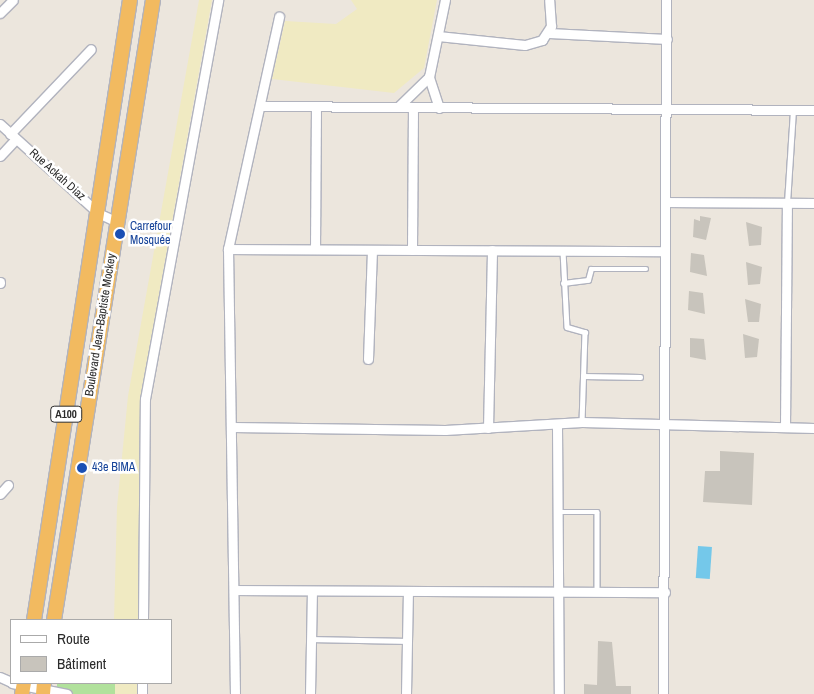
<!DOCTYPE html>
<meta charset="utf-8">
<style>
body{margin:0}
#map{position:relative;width:814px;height:694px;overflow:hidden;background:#ece6dd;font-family:"Archivo Narrow",sans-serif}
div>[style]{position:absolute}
.green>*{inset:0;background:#b1e19c;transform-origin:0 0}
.sand>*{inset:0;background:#f0eac2;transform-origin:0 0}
.water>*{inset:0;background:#74c8ea;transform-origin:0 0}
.building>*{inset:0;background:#c8c4bc}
.roads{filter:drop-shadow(1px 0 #b1b3be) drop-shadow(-1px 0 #b1b3be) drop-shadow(0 1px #b1b3be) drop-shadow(0 -1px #b1b3be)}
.service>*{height:4.5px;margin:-2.25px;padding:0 2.25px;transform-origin:2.25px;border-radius:2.25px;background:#fff}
.minor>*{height:9px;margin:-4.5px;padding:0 4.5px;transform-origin:4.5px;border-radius:4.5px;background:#fff}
.trunk>*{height:14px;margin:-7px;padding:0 7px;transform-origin:7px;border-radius:7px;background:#f2ba60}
.dots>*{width:14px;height:14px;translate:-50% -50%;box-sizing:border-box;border:2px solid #fff;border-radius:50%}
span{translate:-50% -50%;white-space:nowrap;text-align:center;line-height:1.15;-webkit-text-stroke:5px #fff;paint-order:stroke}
.shield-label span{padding:1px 4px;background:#fff;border:1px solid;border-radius:4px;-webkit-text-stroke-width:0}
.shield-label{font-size:11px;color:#2b2b2b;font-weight:700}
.street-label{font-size:12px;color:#2b2b2b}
.transit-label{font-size:12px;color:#164399}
.left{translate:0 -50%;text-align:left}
.legend{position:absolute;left:10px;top:619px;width:162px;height:65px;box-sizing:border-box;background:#fff;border:1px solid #aaa;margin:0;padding:6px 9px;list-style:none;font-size:15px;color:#2b2b2b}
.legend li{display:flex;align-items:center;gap:10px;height:25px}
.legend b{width:25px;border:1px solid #aaa}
</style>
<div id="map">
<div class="green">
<div style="left:57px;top:683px;width:58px;height:11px"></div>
</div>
<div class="sand">
<div style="clip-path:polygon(199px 0,212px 0,140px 399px,138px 620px,114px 620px,117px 507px,128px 396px)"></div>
<div style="clip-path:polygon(351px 0,437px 0,424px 68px,394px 93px,272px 79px,285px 21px,336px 24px,357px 9px)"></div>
<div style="left:115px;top:683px;width:22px;height:11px"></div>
</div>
<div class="water">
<div style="left:698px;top:546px;width:14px;height:32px;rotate:4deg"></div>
</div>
<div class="building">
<div style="clip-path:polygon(700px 216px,711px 218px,706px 240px,693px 237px,694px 219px,700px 221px)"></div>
<div style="clip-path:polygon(746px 222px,762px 227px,761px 245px,749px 246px)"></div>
<div style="clip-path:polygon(691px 253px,704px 255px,707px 276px,690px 272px)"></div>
<div style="clip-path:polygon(746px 262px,762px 267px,760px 284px,748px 285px)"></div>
<div style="clip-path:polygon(689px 291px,703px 293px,705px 314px,688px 310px)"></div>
<div style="clip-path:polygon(745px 299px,761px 304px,759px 322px,748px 322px)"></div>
<div style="clip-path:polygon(743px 334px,759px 339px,757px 357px,745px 358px)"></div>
<div style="clip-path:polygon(690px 338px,704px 339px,706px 360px,690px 357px)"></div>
<div style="clip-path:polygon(720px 451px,754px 453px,752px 505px,703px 502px,705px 471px,720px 471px)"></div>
<div style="clip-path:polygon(598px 641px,612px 642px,616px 686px,631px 686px,631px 694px,584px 694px,584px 684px,597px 685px)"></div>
</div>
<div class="roads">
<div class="service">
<div style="left:787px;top:203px;width:92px;rotate:-86.3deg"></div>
<div style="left:563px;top:251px;width:76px;rotate:87deg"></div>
<div style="left:567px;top:327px;width:19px;rotate:16deg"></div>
<div style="left:585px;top:332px;width:90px;rotate:91.9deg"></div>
<div style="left:563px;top:283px;width:25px;rotate:-7deg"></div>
<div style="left:588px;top:280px;width:11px;rotate:-75deg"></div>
<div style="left:591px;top:269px;width:55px"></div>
<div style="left:583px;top:376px;width:57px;rotate:1deg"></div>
<div style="left:558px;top:512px;width:39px"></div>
<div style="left:597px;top:512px;width:80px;rotate:90deg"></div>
<div style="left:311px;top:639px;width:96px;rotate:1.2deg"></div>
</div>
<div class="minor">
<div style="left:0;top:13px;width:18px;rotate:-45deg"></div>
<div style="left:549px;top:33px;width:118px;rotate:2.9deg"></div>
<div style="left:438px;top:36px;width:87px;rotate:5.9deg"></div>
<div style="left:525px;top:45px;width:18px;rotate:-16deg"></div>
<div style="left:542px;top:40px;width:17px;rotate:-57deg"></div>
<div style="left:551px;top:26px;width:26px;rotate:-94deg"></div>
<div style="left:260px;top:106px;width:554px;rotate:0.41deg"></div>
<div style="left:398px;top:107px;width:43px;rotate:-44.1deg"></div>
<div style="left:439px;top:108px;width:33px;rotate:-108deg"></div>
<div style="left:429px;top:77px;width:79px;rotate:-78.3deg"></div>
<div style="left:0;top:124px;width:132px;rotate:42.2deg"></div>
<div style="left:98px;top:213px;width:21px;rotate:25deg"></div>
<div style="left:10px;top:134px;width:117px;rotate:-46.4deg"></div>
<div style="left:0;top:156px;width:23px;rotate:-47deg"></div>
<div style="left:667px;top:202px;width:147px;rotate:0.4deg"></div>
<div style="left:228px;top:249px;width:437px;rotate:0.3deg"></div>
<div style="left:315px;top:249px;width:143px;rotate:-89.6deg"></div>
<div style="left:412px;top:250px;width:142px;rotate:-89.6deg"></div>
<div style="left:0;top:283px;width:1px;rotate:-90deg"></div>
<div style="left:368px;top:359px;width:109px;rotate:-87.9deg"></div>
<div style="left:557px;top:426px;width:268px;rotate:89.6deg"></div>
<div style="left:785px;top:426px;width:223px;rotate:-89.5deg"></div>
<div style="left:233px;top:427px;width:212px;rotate:0.8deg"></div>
<div style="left:445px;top:430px;width:137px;rotate:-3.3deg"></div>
<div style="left:582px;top:422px;width:232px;rotate:1.5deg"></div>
<div style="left:488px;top:428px;width:178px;rotate:-88.7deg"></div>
<div style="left:0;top:494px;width:12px;rotate:-48deg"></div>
<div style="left:236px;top:590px;width:429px;rotate:0.3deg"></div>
<div style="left:143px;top:620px;width:221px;rotate:-89.5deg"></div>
<div style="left:145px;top:399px;width:406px;rotate:-79.6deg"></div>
<div style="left:0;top:677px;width:12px;rotate:24deg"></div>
<div style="left:12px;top:683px;width:56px;rotate:11.3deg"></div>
<div style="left:142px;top:694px;width:11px;rotate:-90deg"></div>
<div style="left:235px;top:694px;width:445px;rotate:-90.9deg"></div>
<div style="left:228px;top:249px;width:238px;rotate:-77.6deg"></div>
<div style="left:310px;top:694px;width:103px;rotate:-88.9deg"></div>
<div style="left:406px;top:694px;width:103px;rotate:-88.9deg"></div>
<div style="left:663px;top:694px;width:694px;rotate:-89.75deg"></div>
</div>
<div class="trunk">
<div style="left:34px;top:620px;width:627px;rotate:-81.2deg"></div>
<div style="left:54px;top:620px;width:628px;rotate:-80.93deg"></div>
<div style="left:22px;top:694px;width:11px;rotate:-80deg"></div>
<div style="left:43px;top:694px;width:11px;rotate:-85deg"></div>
</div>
</div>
<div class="dots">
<div style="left:120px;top:234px;background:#1a4fb4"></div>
<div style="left:82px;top:468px;background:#1a4fb4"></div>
</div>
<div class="shield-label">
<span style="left:66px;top:414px">A100</span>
</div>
<div class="street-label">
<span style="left:57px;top:175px;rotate:42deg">Rue Ackah Diaz</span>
<span style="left:101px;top:325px;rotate:-81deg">Boulevard Jean-Baptiste Mockey</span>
</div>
<div class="transit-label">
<span class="left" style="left:130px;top:234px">Carrefour<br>Mosquée</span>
<span class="left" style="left:92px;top:468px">43e BIMA</span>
</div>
<ul class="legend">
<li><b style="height:6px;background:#fff"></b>Route</li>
<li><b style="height:14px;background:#c8c4bc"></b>Bâtiment</li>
</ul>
</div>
